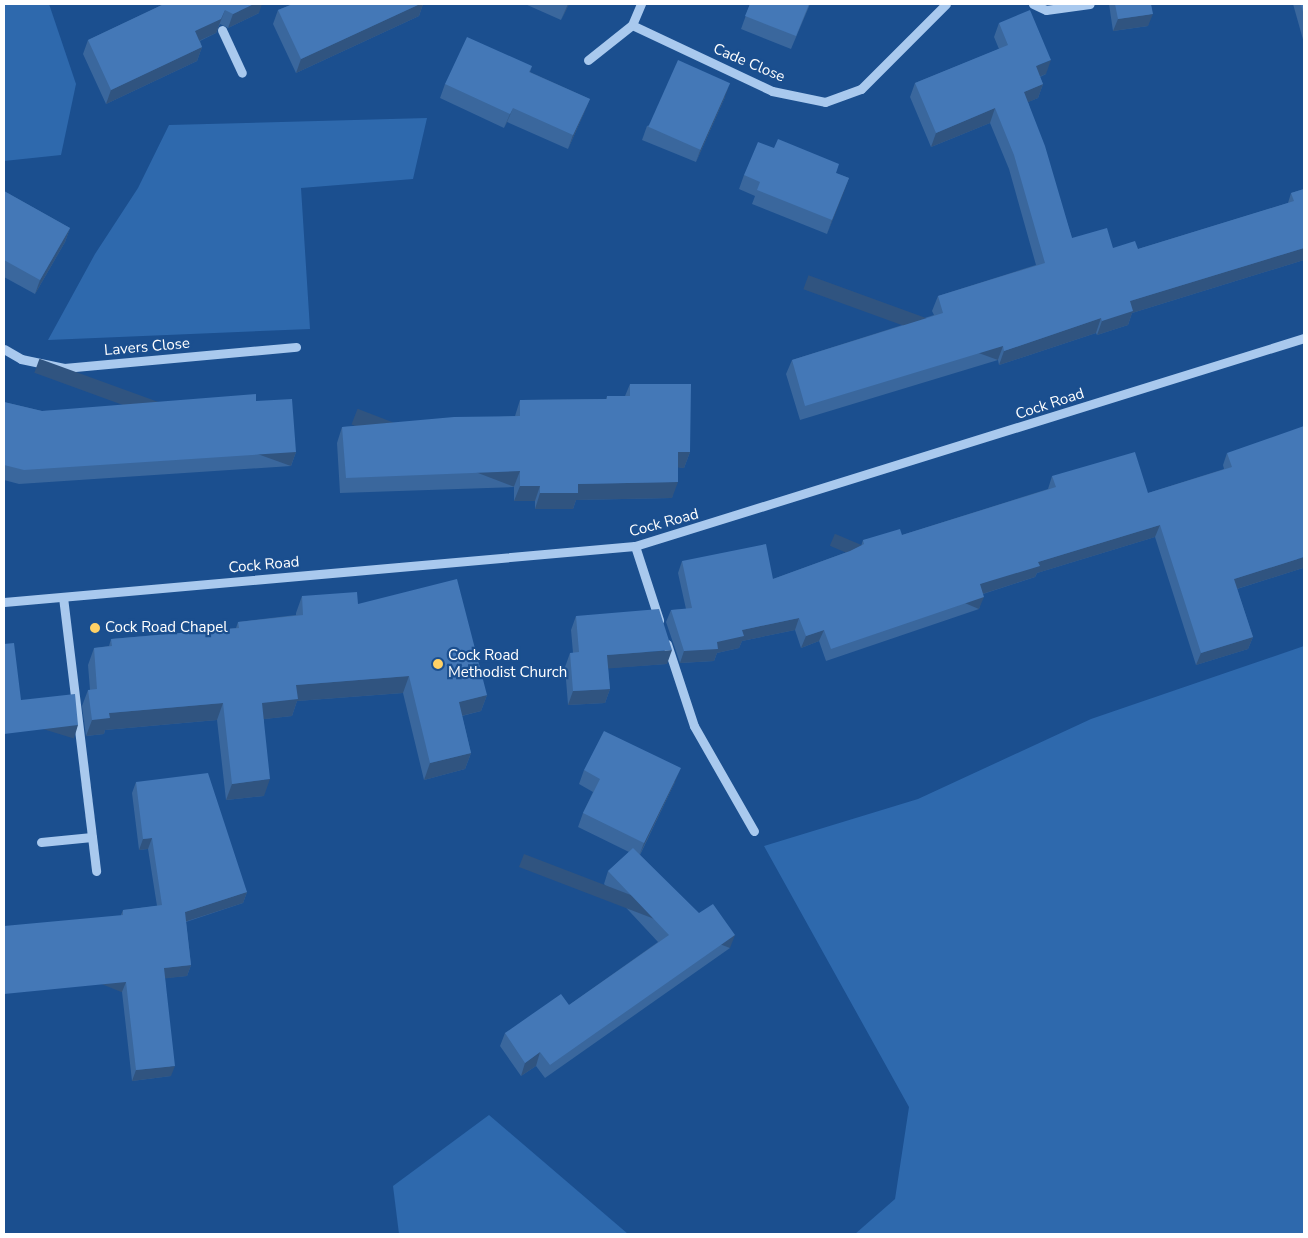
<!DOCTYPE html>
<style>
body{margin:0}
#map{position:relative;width:1308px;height:1238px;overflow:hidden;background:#1b4f8f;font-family:"Nunito Sans",sans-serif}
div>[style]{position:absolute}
.green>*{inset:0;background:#2e69ad}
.minor>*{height:9px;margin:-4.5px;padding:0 4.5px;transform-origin:4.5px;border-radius:4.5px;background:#a9c9ee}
.wall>*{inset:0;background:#3a679d}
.shaded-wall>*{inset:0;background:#305480;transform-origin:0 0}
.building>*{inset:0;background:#4478b7;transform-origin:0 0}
.dots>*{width:14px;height:14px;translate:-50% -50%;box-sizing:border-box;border:2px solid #1b4f8f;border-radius:50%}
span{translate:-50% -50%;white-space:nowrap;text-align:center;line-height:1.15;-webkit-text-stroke:4.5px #1b4f8f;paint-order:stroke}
.street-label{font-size:15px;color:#fff}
.poi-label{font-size:15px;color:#fff}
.left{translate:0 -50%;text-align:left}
.frame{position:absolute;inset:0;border:5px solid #fff;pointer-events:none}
</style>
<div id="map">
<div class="green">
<div style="clip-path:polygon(4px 4px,49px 4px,76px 84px,61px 155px,4px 161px)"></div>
<div style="clip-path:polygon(427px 118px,413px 179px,301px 188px,310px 329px,48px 340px,95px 254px,138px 188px,169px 125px)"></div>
<div style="clip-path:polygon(1304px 646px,1304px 1234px,855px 1234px,895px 1199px,909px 1107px,764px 846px,918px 799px,1091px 719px)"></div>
<div style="clip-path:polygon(489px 1115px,628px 1234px,399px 1234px,393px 1186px)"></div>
</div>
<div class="minor">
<div style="left:1033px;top:4px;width:14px;rotate:25deg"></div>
<div style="left:1046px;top:10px;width:44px;rotate:-7.8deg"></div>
<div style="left:632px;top:25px;width:155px;rotate:25.2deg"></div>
<div style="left:772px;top:91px;width:54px;rotate:11.7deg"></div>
<div style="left:825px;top:102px;width:38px;rotate:-20deg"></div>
<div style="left:861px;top:89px;width:120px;rotate:-45deg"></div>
<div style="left:222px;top:30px;width:47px;rotate:65.1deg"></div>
<div style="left:588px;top:60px;width:56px;rotate:-38.5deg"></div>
<div style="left:632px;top:25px;width:23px;rotate:-67deg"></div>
<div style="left:4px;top:349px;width:20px;rotate:30deg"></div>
<div style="left:21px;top:359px;width:44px;rotate:11.8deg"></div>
<div style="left:64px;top:368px;width:233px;rotate:-5.2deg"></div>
<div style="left:635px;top:546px;width:78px;rotate:72deg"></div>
<div style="left:63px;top:597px;width:276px;rotate:83.1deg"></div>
<div style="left:4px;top:602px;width:633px;rotate:-5.07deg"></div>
<div style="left:635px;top:546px;width:701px;rotate:-17.27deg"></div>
<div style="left:667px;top:644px;width:86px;rotate:71.8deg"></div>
<div style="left:694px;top:726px;width:121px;rotate:60.3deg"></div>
<div style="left:41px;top:842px;width:51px;rotate:-5.6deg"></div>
</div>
<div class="wall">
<div style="clip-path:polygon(164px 4px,259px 13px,228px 28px,220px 24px,216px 33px,200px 41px,202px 47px,197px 61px,106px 104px,83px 54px,88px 40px)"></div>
<div style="clip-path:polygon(293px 4px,423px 4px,419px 16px,296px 73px,273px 24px,278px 10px)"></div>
<div style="clip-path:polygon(525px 4px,569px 4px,561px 20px)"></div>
<div style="clip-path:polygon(750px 4px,810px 4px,791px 49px,741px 29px)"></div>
<div style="clip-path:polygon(1109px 4px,1151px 4px,1148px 26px,1113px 31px)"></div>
<div style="clip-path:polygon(1293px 4px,1304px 4px,1304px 43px)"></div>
<div style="clip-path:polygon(999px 23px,1046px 74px,1040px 77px,1043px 84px,1038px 98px,1028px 102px,1072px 238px,1113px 248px,1138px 249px,1288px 203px,1291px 193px,1304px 189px,1304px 260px,1132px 313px,1128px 325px,1097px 335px,1096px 333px,999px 365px,998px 360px,800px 420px,786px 374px,792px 360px,934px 315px,932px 311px,938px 296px,1036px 265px,1009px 169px,990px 123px,931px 147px,910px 97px,915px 83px,999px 49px,994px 37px)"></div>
<div style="clip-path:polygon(532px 66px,530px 72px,590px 99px,584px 113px,568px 149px,507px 122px,504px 128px,440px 98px,445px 84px)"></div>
<div style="clip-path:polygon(725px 97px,696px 162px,642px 140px,647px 126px)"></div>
<div style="clip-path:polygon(836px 173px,849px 178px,827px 234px,752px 204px,755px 196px,739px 189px,744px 175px)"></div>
<div style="clip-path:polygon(4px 191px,70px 228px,65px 242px,35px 294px,4px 277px)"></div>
<div style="clip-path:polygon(630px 384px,690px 452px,684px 468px,678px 467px,672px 498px,576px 500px,573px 509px,535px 509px,535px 501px,514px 501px,514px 487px,340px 493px,337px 443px,342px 427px,515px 416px,520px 400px,606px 399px,607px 396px,625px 396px)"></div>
<div style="clip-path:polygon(256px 401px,296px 452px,291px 466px,19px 484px,4px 480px,4px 402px,42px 411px)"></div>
<div style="clip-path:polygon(1227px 453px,1303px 568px,1237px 589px,1253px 637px,1248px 649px,1196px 665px,1155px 537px,1037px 573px,1035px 577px,983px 594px,979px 609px,826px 661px,819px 641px,801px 648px,795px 630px,742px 641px,739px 648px,717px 653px,714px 661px,680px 663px,666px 622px,671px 610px,686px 609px,678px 573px,682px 561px,773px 579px,850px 551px,861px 546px,863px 540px,902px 535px,1048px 489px,1052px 476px,1148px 493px,1224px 469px,1223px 465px)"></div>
<div style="clip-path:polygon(302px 596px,358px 604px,487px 695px,481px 711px,462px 716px,471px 753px,465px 769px,424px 780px,403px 693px,297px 701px,292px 716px,264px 719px,264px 796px,226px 800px,217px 720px,105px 730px,104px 734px,86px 736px,82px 706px,88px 690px,90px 690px,88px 665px,94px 648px,109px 646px,111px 639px,236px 628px,238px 622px,296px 615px,296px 613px)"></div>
<div style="clip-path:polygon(576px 616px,667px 664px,608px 668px,610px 689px,605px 703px,568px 705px,565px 667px,570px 653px,573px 653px,571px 630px)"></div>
<div style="clip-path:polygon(584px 770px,675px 782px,640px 855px,730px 948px,545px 1078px,536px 1066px,521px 1076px,500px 1046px,505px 1033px,569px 1005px,658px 942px,604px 884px,608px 871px,629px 852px,578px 827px,583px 813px,593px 792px,579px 784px)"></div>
<div style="clip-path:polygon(136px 782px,247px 892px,243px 903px,186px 922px,191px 965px,187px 976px,165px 978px,171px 1076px,132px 1081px,122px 992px,121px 915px,123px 910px,157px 906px,148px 849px,139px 850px,132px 793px)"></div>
</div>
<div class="shaded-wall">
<div style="clip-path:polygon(254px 4px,262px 4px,259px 13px,228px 28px,233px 14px)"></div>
<div style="clip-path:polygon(420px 4px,423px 4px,419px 16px,296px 73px,301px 59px)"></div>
<div style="clip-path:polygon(568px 4px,569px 4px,561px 20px)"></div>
<div style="clip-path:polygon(225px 10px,216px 33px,190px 45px,195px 31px)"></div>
<div style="clip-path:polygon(1153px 14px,1148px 26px,1113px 31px,1118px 19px)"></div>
<div style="clip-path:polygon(202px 47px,197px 61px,106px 104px,111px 90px)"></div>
<div style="clip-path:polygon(1051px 60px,1046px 74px,1031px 80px,1036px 66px)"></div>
<div style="clip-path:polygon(730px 83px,725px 97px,696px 162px,701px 148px)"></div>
<div style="clip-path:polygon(1043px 84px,1038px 98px,1019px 106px,1024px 92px)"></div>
<div style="clip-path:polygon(590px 99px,584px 113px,568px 149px,573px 135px)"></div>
<div style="clip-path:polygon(513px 108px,507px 122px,504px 128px,510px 114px)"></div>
<div style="clip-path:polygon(995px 108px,990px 123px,931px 147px,936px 133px)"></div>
<div style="clip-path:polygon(849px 178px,844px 192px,827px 234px,832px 220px)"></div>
<div style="clip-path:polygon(70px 228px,65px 242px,35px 294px,40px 280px)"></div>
<div style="clip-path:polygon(1304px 248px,1304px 260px,1132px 313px,1128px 325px,1097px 335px,1102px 321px,1130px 301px)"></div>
<div style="clip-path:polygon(1101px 318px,1096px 333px,999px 365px,1004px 351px)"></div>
<div style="left:1003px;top:346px;width:15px;height:207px;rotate:110deg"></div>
<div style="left:296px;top:452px;width:15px;height:273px;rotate:110deg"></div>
<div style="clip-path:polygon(678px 452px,690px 452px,684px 468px,672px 467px)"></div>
<div style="left:520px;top:471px;width:17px;height:174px;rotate:111deg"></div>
<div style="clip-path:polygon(678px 482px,672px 498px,576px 500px,573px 509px,535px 509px,540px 493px,578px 484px)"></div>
<div style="clip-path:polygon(520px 486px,540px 486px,535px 501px,514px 501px)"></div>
<div style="clip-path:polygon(1160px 525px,1155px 537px,1037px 573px,1035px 577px,976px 596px,980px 584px,1038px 562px)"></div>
<div style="clip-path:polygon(1304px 557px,1304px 565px,1303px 568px,1230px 591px,1234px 579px)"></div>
<div style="left:984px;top:597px;width:13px;height:162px;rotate:113deg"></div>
<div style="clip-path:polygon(799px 618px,795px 630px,742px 641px,739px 648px,717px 653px,714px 661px,680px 663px,684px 651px,717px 642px,742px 630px)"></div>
<div style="clip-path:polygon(824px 630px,819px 641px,801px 648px,806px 636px)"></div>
<div style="clip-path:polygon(1253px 637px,1248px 649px,1196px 665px,1201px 653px)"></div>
<div style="clip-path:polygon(672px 650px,667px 664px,602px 669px,607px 655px)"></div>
<div style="clip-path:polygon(409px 676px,403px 693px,297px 701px,292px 716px,256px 720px,262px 703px,296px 685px)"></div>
<div style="clip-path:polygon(610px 689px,605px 703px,568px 705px,573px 691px)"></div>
<div style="clip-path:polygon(487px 695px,481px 711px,453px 718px,459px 702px)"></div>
<div style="clip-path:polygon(223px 703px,217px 720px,105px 730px,104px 734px,86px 736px,92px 720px,109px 713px)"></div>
<div style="left:78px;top:725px;width:14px;height:75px;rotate:107deg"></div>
<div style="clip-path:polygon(471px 753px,465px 769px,424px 780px,430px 763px)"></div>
<div style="clip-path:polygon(681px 768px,675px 782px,639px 856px,644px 843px)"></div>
<div style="clip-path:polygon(270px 779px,264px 796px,226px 800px,232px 784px)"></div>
<div style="clip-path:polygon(152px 838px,148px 849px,139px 850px,143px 839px)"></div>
<div style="clip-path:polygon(247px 892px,243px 903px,181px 923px,185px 912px)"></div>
<div style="left:735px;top:935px;width:14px;height:226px;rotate:111deg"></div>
<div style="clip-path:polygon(191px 965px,187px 976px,160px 979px,164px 968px)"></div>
<div style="left:126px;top:982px;width:11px;height:123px;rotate:112deg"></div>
<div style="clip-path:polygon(540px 1052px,536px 1066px,521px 1076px,525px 1063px)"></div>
<div style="clip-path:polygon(175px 1066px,171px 1076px,132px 1081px,136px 1070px)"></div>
</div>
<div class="building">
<div style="clip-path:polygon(164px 4px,254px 4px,233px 14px,225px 10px,221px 19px,195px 31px,202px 47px,111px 90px,88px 40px)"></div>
<div style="clip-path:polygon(293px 4px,420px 4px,301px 59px,278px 10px)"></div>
<div style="clip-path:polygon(750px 4px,809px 4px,796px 36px,745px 16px)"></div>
<div style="clip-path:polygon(1115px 4px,1151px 4px,1153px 14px,1118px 19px)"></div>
<div style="clip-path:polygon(1301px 4px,1304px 4px,1304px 16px)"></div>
<div style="clip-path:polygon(1030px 10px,1051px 60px,1036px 66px,1043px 84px,1024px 92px,1045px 146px,1072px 238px,1107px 228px,1113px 248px,1135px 241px,1138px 249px,1294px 201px,1291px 193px,1304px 189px,1304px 248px,1130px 301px,1133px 311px,1102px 321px,1101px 318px,1004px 351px,1003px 346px,805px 406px,792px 360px,943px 313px,938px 296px,1045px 263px,1014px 155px,995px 108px,936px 133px,915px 83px,1008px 45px,999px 23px)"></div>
<div style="clip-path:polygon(467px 37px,532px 66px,529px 72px,590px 99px,573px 135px,513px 108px,510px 114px,445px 84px)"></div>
<div style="left:678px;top:60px;width:57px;height:73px;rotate:24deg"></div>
<div style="clip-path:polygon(778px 139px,839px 164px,836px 173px,849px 178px,832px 220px,757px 190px,760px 182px,744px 175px,758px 142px,774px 148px)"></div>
<div style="clip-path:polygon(4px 191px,70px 228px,40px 280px,4px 260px)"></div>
<div style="clip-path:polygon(630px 384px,691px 384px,690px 452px,678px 452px,678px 482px,578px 484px,578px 493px,540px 493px,540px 486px,520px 486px,520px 471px,346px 478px,342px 427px,454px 417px,520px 416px,520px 400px,607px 399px,607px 396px,630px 396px)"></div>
<div style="clip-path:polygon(256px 394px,256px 401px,292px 399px,296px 452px,24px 470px,4px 465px,4px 402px,42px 411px)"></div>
<div style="clip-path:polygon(1304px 426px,1304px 542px,1303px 542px,1304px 546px,1304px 557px,1234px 579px,1253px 637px,1201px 653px,1160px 525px,1038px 562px,1040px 566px,980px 584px,984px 597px,831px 649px,824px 630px,806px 636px,799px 618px,742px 630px,744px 636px,717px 642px,718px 649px,684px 651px,671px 610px,692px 608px,682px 561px,766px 544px,773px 579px,850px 551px,864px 544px,863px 540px,900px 529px,902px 535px,1056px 487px,1052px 476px,1135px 452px,1148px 493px,1232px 467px,1227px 453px)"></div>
<div style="clip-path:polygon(457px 579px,487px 695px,459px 702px,471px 753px,430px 763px,409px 676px,296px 685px,298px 699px,262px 703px,270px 779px,232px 784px,223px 703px,109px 713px,110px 718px,92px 720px,88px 690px,97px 689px,94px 648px,112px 646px,111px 639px,239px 628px,238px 622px,303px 615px,302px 596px,357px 592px,358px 604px)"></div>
<div style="clip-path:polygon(659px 609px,672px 650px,607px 655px,610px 689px,573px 691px,570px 653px,579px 652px,576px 616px)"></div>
<div style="clip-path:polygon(14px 643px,21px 700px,75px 694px,78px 725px,4px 734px,4px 644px)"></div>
<div style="clip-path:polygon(604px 731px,681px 768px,644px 843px,583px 813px,600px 779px,584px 770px)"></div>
<div style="clip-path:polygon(208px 773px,247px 892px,185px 912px,191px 965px,164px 968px,175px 1066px,136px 1070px,126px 982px,4px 994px,4px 926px,123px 915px,123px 910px,162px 905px,152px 838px,143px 839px,136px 782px)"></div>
<div style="clip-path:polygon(633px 848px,699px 913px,713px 904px,735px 935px,550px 1065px,540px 1052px,525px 1063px,505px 1033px,561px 994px,569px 1005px,669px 935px,608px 871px)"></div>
</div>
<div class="dots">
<div style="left:95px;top:628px;background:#ffd166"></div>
<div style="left:438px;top:664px;background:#ffd166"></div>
</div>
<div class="street-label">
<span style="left:749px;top:63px;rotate:23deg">Cade Close</span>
<span style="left:147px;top:347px;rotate:-5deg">Lavers Close</span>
<span style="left:1050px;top:404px;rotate:-18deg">Cock Road</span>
<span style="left:664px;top:523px;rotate:-15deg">Cock Road</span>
<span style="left:264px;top:565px;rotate:-5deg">Cock Road</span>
</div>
<div class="poi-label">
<span class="left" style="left:105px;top:628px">Cock Road Chapel</span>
<span class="left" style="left:448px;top:664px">Cock Road<br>Methodist Church</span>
</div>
<div class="frame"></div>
</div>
